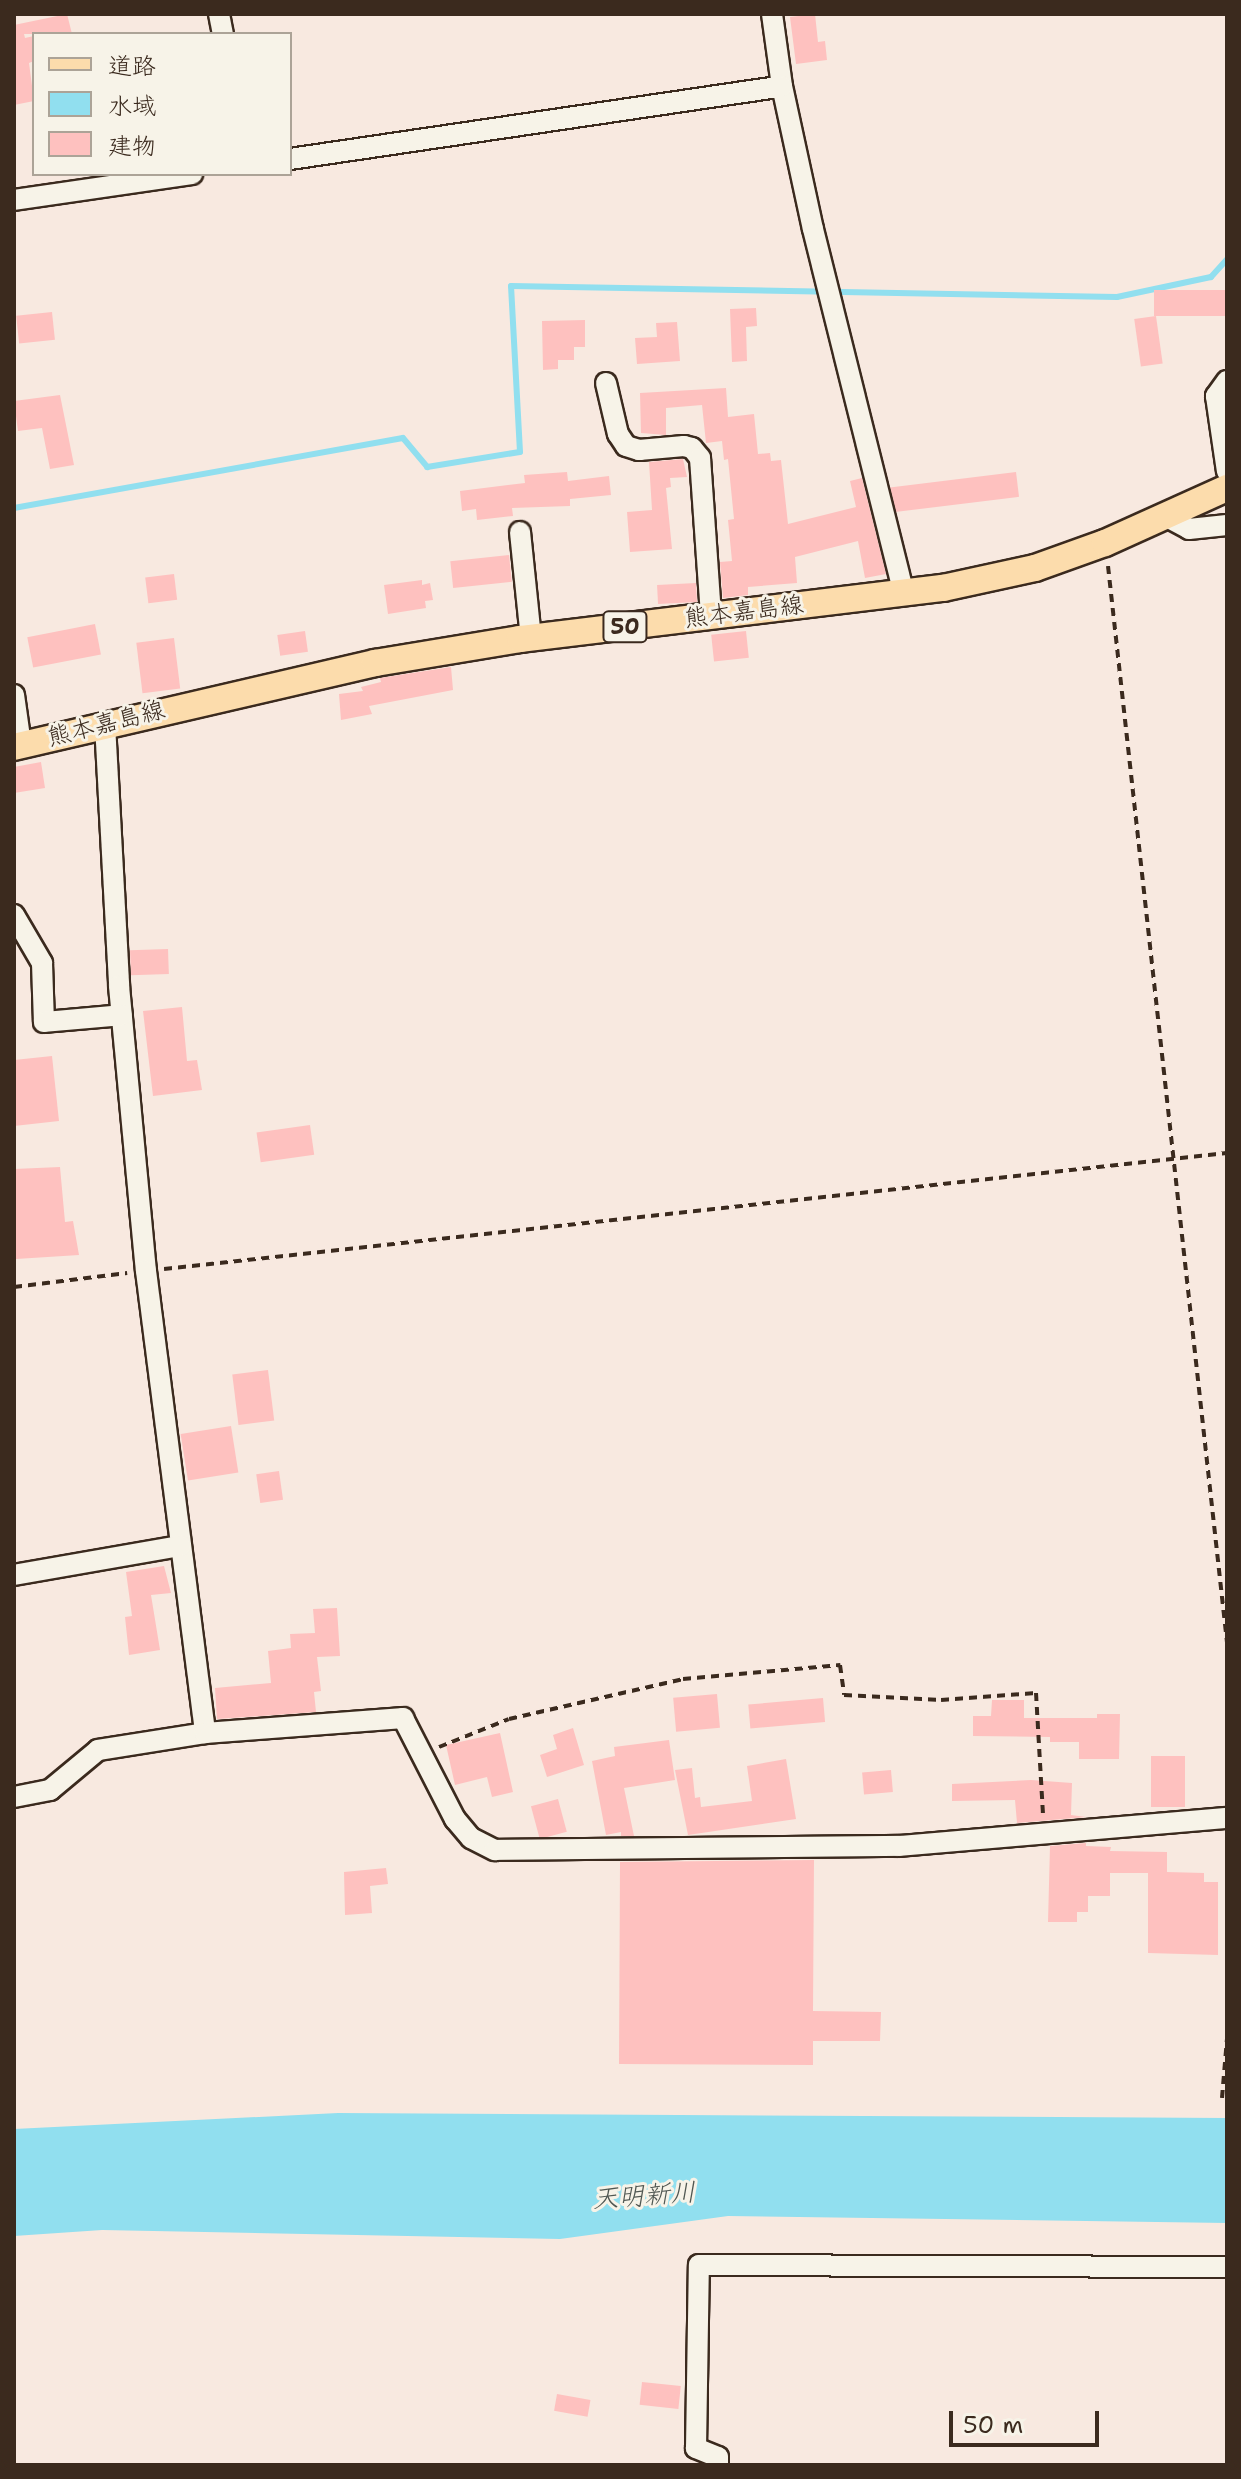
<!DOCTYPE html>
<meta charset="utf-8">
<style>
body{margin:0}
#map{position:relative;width:1241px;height:2479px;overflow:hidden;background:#f8e9e0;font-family:"Shantell Sans","Klee One",sans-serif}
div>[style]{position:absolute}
.water>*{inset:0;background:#91dfef}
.stream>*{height:6px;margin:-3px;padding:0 3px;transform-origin:3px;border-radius:3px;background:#91dfef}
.building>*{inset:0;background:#fec1bf;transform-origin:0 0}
.path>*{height:4px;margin-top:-2px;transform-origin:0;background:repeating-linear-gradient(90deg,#3b2a1e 0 8px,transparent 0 14px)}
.roads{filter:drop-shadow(2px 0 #3b2a1e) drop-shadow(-2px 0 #3b2a1e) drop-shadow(0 2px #3b2a1e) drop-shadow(0 -2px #3b2a1e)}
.minor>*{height:20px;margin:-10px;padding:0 10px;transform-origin:10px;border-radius:10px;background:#f7f3e8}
.major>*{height:26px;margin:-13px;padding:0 13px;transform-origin:13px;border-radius:13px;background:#fcdcac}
span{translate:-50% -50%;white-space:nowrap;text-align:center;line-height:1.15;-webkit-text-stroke:6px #f7f3e8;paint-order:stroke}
.shield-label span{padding:2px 6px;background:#f7f3e8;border:2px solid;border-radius:6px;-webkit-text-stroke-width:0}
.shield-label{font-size:22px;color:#3b2a1e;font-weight:700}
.street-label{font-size:24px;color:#3b2a1e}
.water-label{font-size:26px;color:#505752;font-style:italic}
.frame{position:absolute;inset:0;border:16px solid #3b2a1e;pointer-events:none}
.legend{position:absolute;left:32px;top:32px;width:260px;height:144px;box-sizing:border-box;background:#f7f3e8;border:2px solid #aca397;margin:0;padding:10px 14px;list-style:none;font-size:24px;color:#3b2a1e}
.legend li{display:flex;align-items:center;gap:16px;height:40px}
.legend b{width:40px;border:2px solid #aca397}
.scale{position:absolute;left:949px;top:2411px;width:150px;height:36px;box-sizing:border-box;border:4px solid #3b2a1e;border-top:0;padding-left:10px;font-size:24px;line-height:28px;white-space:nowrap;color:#3b2a1e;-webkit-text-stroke:6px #f7f3e8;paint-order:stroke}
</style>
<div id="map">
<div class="water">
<div style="clip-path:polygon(338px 2113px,1227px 2118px,1227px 2223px,728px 2216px,560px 2239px,102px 2230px,14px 2236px,14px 2129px)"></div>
</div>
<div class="stream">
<div style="left:14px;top:508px;width:395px;rotate:-10.2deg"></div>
<div style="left:403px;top:438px;width:38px;rotate:50deg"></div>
<div style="left:427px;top:467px;width:94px;rotate:-9.2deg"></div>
<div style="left:520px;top:452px;width:166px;rotate:-93.1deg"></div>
<div style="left:511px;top:286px;width:606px;rotate:1.04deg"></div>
<div style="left:1117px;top:297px;width:96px;rotate:-12deg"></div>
<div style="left:1211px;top:277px;width:24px;rotate:-48deg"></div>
</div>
<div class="building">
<div style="clip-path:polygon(67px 14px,72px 34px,24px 34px,25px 38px,34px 36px,34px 61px,29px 63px,34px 101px,14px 105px,14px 25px)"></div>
<div style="clip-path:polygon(815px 14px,818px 42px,825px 41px,827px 60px,796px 64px,790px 17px)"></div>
<div style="left:1227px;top:290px;width:26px;height:73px;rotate:90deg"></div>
<div style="clip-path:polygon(756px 308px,757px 326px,746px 327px,747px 361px,732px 362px,730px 309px)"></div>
<div style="left:52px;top:312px;width:28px;height:36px;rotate:84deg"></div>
<div style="left:1156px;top:316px;width:48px;height:22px;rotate:82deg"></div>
<div style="clip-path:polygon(585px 320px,585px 347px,574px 347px,574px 360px,558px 360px,558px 369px,543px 370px,542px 321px)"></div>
<div style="clip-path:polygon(677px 322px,680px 361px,637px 364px,635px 338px,657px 337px,656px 323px)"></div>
<div style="clip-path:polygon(726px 388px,728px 417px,754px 414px,758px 454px,770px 453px,771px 461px,781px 460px,788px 524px,856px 507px,850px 481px,862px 478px,886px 574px,865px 578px,858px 541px,795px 557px,797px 583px,748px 587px,748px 595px,723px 598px,720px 562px,732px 561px,728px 520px,734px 519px,728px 459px,724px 460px,722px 441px,706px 443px,702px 405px,666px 408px,666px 435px,641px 433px,640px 393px)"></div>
<div style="clip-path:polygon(60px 395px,74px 465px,50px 469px,42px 428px,18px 431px,14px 401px)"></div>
<div style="clip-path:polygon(683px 459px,687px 477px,670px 478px,671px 487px,666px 488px,672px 549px,630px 552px,627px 512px,652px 510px,649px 462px)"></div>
<div style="clip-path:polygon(567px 472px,568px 481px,609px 476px,611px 495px,570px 499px,570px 506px,512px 508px,513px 516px,477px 520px,476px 509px,462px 511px,460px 491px,525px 483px,524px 475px)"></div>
<div style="left:1016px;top:472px;width:25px;height:127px;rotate:83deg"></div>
<div style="left:509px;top:555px;width:27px;height:59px;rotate:84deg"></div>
<div style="left:174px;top:574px;width:26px;height:29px;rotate:83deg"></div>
<div style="clip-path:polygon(422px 580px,422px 585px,430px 583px,433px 600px,425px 601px,426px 608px,388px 614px,384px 585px)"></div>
<div style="left:696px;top:583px;width:19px;height:39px;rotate:87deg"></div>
<div style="left:95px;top:624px;width:31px;height:69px;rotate:79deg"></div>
<div style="left:305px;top:631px;width:21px;height:28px;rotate:82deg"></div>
<div style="left:746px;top:631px;width:27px;height:35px;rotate:84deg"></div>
<div style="left:174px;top:638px;width:51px;height:38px;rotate:83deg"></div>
<div style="clip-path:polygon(451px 667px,453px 690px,369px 706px,372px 714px,341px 720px,339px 694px,363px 691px,361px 687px,381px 682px,380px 678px)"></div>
<div style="clip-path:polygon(41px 762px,45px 788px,14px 793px,14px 767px)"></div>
<div style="left:168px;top:949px;width:25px;height:38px;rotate:88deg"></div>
<div style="clip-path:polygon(182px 1007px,187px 1061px,197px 1060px,202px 1090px,153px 1096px,143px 1011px)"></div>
<div style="clip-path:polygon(52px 1056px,59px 1121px,14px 1126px,14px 1060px)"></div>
<div style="left:310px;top:1125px;width:30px;height:54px;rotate:82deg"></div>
<div style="clip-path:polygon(60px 1167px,65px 1222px,73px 1221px,79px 1255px,16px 1259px,14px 1169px)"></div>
<div style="left:268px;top:1370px;width:51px;height:36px;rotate:83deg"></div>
<div style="left:231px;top:1426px;width:47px;height:51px;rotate:81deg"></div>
<div style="left:279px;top:1471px;width:29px;height:23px;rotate:82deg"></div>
<div style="clip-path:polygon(164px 1566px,171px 1593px,151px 1595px,160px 1650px,129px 1655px,125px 1617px,132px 1616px,126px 1572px)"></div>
<div style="clip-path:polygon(337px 1608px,340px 1656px,317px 1657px,321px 1691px,314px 1692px,316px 1712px,217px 1719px,215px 1688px,271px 1683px,268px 1651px,291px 1648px,290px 1634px,315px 1633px,313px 1609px)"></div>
<div style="left:717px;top:1694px;width:34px;height:44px;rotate:85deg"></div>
<div style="left:823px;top:1698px;width:24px;height:75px;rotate:85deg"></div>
<div style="clip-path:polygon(992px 1700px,1024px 1700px,1024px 1718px,1097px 1718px,1097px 1714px,1120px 1714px,1119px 1759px,1079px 1759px,1079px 1742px,1050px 1742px,1050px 1737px,973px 1736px,973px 1716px,991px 1716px)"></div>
<div style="clip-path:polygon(573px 1728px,584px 1765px,547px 1777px,540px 1755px,557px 1749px,553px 1735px)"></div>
<div style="clip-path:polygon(500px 1733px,513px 1792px,492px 1797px,487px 1777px,455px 1785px,446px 1745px)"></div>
<div style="clip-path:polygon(669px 1740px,675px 1780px,624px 1788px,634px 1836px,621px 1836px,621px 1832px,606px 1835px,592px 1761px,615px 1756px,614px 1747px)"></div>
<div style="left:1151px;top:1756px;width:34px;height:51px"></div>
<div style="clip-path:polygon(786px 1759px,796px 1819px,688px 1835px,675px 1770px,692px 1768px,695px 1798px,700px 1797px,701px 1807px,752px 1801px,747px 1766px)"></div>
<div style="left:891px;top:1770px;width:22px;height:29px;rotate:85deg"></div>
<div style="clip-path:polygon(1031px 1780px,1072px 1783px,1071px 1815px,1086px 1817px,1017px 1823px,1015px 1800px,952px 1801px,952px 1784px)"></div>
<div style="left:558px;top:1799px;width:34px;height:28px;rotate:75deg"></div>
<div style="clip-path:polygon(1086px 1843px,1086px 1846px,1111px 1847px,1110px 1851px,1167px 1852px,1167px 1872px,1204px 1873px,1204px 1882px,1218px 1882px,1218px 1955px,1148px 1953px,1148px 1873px,1110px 1873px,1110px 1896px,1088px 1896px,1088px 1912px,1077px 1912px,1077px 1922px,1048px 1922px,1050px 1846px)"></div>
<div style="clip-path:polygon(814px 1860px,813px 2011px,881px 2012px,880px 2041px,813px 2041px,813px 2065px,619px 2064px,620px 1862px)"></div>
<div style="clip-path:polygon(386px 1868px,388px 1884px,370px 1886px,372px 1913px,345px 1915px,344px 1872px)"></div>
<div style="left:642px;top:2382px;width:39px;height:23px;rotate:6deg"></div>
<div style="left:557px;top:2394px;width:34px;height:17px;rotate:10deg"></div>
</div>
<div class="path">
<div style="left:1108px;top:566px;width:1084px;rotate:83.69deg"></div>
<div style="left:164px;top:1269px;width:1069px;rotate:-6.23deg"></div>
<div style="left:14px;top:1287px;width:114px;rotate:-7.1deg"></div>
<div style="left:439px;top:1747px;width:75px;rotate:-21.8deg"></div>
<div style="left:509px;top:1719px;width:179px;rotate:-12.9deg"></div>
<div style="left:683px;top:1679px;width:158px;rotate:-5.1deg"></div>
<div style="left:840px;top:1665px;width:30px;rotate:82deg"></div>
<div style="left:844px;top:1695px;width:97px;rotate:3deg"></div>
<div style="left:941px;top:1700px;width:95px;rotate:-4.2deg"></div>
<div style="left:1036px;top:1693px;width:121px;rotate:86.7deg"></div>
<div style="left:1222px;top:2098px;width:59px;rotate:-85.2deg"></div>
</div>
<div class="roads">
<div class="minor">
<div style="left:219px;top:14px;width:20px;rotate:79deg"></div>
<div style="left:772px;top:14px;width:73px;rotate:82.1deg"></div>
<div style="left:782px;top:86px;width:146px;rotate:77.8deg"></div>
<div style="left:813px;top:229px;width:375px;rotate:76deg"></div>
<div style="left:290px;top:159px;width:497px;rotate:-8.4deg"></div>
<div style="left:14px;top:200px;width:180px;rotate:-8.3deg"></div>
<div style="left:1227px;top:381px;width:19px;rotate:126deg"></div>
<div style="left:1216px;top:396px;width:76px;rotate:81.7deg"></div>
<div style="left:606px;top:383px;width:52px;rotate:76.8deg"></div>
<div style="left:618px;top:434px;width:14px;rotate:56deg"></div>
<div style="left:626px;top:446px;width:14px;rotate:17deg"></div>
<div style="left:639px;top:450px;width:45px;rotate:-5.1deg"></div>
<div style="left:684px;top:446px;width:8px;rotate:14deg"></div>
<div style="left:692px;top:448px;width:13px;rotate:51deg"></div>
<div style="left:700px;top:458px;width:158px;rotate:86deg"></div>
<div style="left:1165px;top:516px;width:27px;rotate:28deg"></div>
<div style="left:1189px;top:529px;width:38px;rotate:-6deg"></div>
<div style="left:520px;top:532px;width:107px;rotate:84.1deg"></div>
<div style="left:14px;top:695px;width:50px;rotate:82deg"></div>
<div style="left:105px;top:724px;width:262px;rotate:86.9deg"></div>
<div style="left:119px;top:986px;width:286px;rotate:84.6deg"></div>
<div style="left:146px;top:1271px;width:466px;rotate:82.7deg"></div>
<div style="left:14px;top:915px;width:56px;rotate:59.7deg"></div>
<div style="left:42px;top:963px;width:59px;rotate:88.1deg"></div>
<div style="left:44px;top:1022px;width:78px;rotate:-5.1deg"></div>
<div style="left:14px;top:1575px;width:169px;rotate:-9.9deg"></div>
<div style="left:14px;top:1797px;width:37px;rotate:-11deg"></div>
<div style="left:50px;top:1790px;width:62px;rotate:-39.8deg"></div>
<div style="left:98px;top:1750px;width:108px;rotate:-9deg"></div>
<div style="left:205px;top:1733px;width:199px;rotate:-4.3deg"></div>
<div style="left:403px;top:1718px;width:114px;rotate:62.8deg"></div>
<div style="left:455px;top:1819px;width:25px;rotate:50deg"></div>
<div style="left:471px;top:1838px;width:27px;rotate:27deg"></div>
<div style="left:495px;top:1850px;width:404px;rotate:-0.6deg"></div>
<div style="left:899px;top:1846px;width:329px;rotate:-4.9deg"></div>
<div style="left:718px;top:2465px;width:8px;rotate:-90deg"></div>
<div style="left:718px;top:2457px;width:24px;rotate:-158deg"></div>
<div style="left:696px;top:2448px;width:183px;rotate:-89.1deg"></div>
<div style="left:699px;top:2265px;width:528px;rotate:0.22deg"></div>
</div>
<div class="major">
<div style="left:14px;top:747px;width:371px;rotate:-13.1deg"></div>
<div style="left:375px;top:663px;width:147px;rotate:-9.4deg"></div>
<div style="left:520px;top:639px;width:426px;rotate:-6.9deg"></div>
<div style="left:943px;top:588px;width:94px;rotate:-12.3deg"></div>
<div style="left:1035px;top:568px;width:74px;rotate:-19.7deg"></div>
<div style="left:1105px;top:543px;width:134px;rotate:-24.3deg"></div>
</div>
</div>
<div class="shield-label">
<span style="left:625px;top:627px">50</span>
</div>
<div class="street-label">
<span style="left:744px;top:612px;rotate:-7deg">熊本嘉島線</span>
<span style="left:106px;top:724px;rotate:-14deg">熊本嘉島線</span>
</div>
<div class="water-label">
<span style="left:644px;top:2195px;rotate:-4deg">天明新川</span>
</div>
<div class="frame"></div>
<ul class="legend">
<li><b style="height:10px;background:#fcdcac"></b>道路</li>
<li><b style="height:22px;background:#91dfef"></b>水域</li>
<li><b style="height:22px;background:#fec1bf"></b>建物</li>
</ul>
<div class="scale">50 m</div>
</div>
